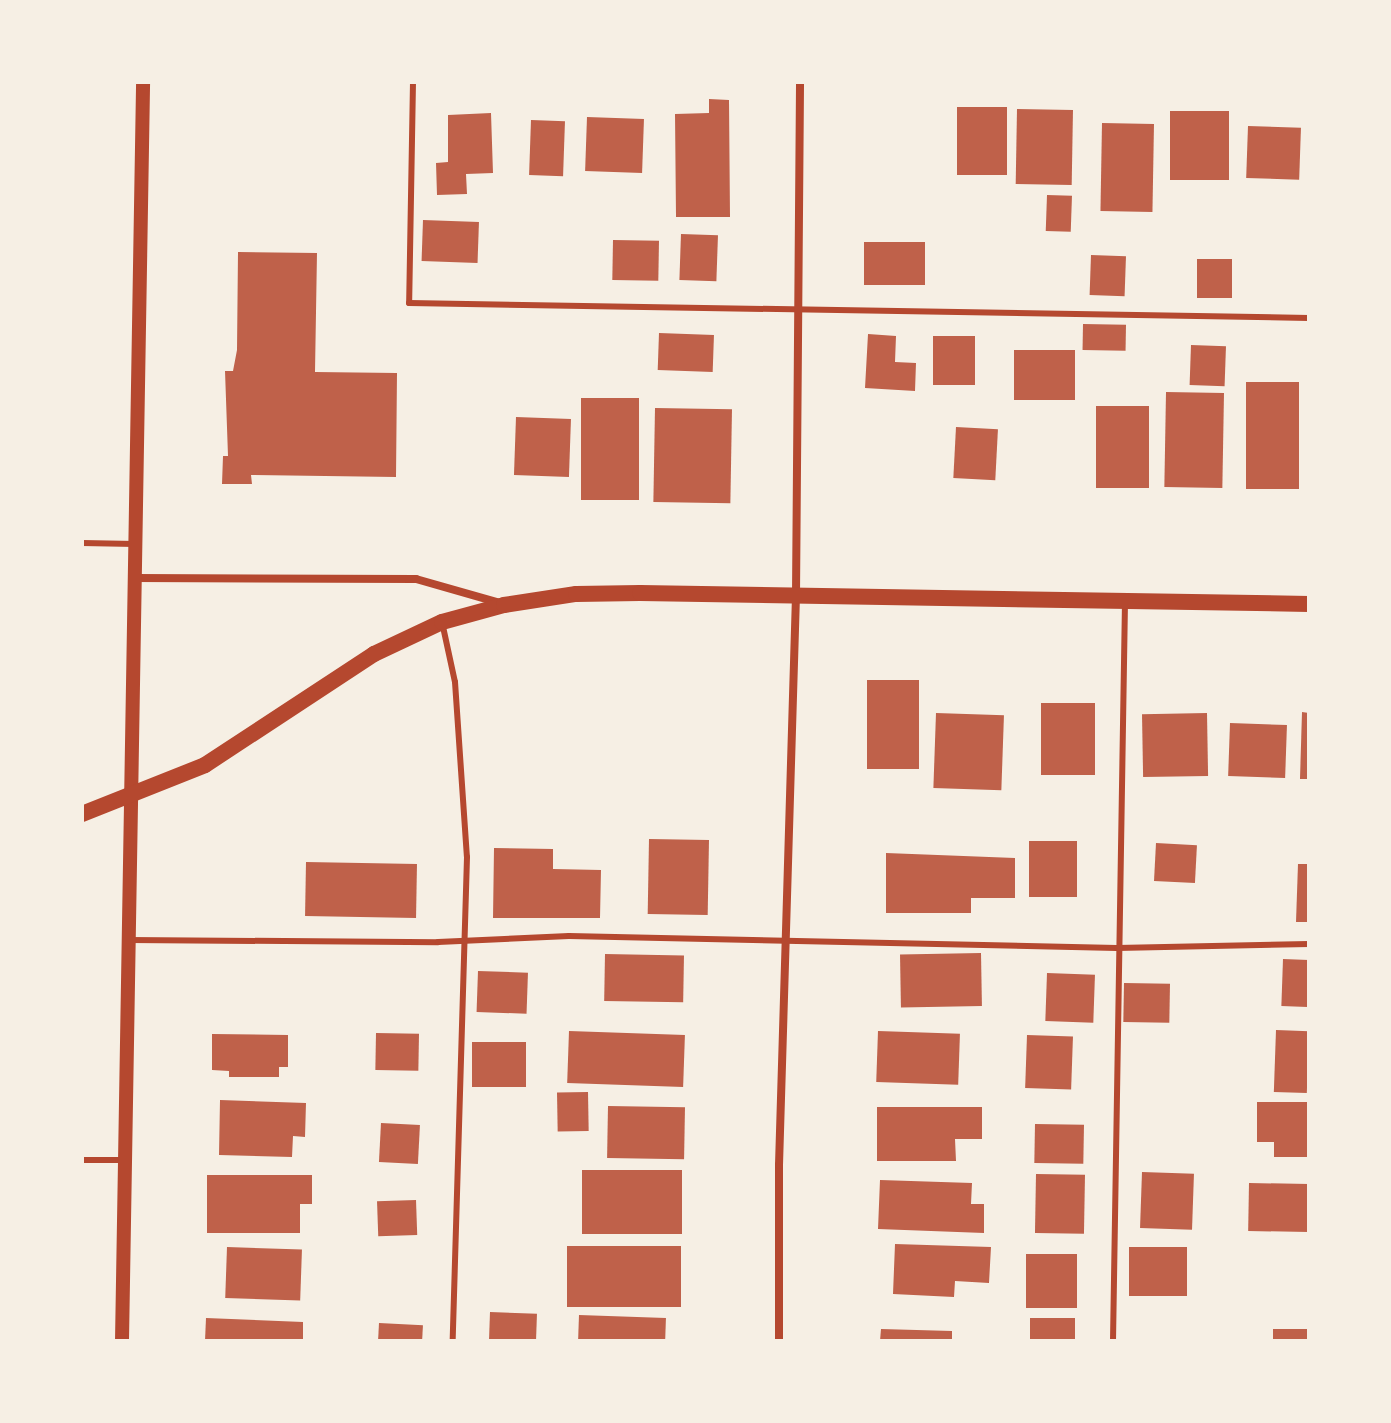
<!DOCTYPE html>
<style>
body{margin:0}
#map{position:relative;width:1391px;height:1423px;overflow:hidden;background:#f6efe4;font-family:Karla,sans-serif}
div>[style]{position:absolute}
.building>*{inset:0;background:#bf614a;transform-origin:0 0}
.service>*{height:6px;margin:-3px;padding:0 3px;transform-origin:3px;border-radius:3px;background:#b5482f}
.minor>*{height:8px;margin:-4px;padding:0 4px;transform-origin:4px;border-radius:4px;background:#b5482f}
.tertiary>*{height:14px;margin:-7px;padding:0 7px;transform-origin:7px;border-radius:7px;background:#b5482f}
.secondary>*{height:16px;margin:-8px;padding:0 8px;transform-origin:8px;border-radius:8px;background:#b5482f}
span{translate:-50% -50%;white-space:nowrap;text-align:center;line-height:1.15;-webkit-text-stroke:7px #f6efe4;paint-order:stroke}
.frame{position:absolute;inset:0;border:84px solid #f6efe4;pointer-events:none}
</style>
<div id="map">
<div class="building">
<div style="clip-path:polygon(709px 99px,729px 100px,730px 217px,676px 217px,675px 114px,709px 113px)"></div>
<div style="left:957px;top:107px;width:50px;height:68px"></div>
<div style="left:1017px;top:109px;width:56px;height:75px;rotate:1deg"></div>
<div style="left:1170px;top:111px;width:59px;height:69px"></div>
<div style="clip-path:polygon(491px 113px,493px 173px,466px 174px,467px 194px,437px 195px,436px 163px,448px 162px,448px 115px)"></div>
<div style="left:587px;top:117px;width:57px;height:54px;rotate:2deg"></div>
<div style="left:531px;top:120px;width:34px;height:55px;rotate:2deg"></div>
<div style="left:1102px;top:123px;width:52px;height:88px;rotate:1deg"></div>
<div style="left:1248px;top:126px;width:53px;height:52px;rotate:2deg"></div>
<div style="left:1047px;top:195px;width:25px;height:36px;rotate:2deg"></div>
<div style="left:423px;top:220px;width:56px;height:41px;rotate:2deg"></div>
<div style="left:681px;top:234px;width:37px;height:46px;rotate:2deg"></div>
<div style="left:613px;top:240px;width:46px;height:40px;rotate:1deg"></div>
<div style="left:864px;top:242px;width:61px;height:43px"></div>
<div style="clip-path:polygon(238px 252px,317px 253px,315px 372px,397px 373px,396px 477px,251px 475px,252px 484px,222px 484px,223px 456px,228px 456px,225px 371px,233px 371px,237px 350px)"></div>
<div style="left:1091px;top:255px;width:35px;height:40px;rotate:2deg"></div>
<div style="left:1197px;top:259px;width:35px;height:39px"></div>
<div style="left:1083px;top:324px;width:43px;height:26px;rotate:1deg"></div>
<div style="left:659px;top:333px;width:55px;height:37px;rotate:2deg"></div>
<div style="clip-path:polygon(868px 334px,896px 336px,895px 362px,916px 363px,915px 391px,865px 388px)"></div>
<div style="left:933px;top:336px;width:42px;height:49px"></div>
<div style="left:1191px;top:345px;width:35px;height:40px;rotate:2deg"></div>
<div style="left:1014px;top:350px;width:61px;height:50px"></div>
<div style="left:1246px;top:382px;width:53px;height:107px"></div>
<div style="left:1224px;top:393px;width:95px;height:58px;rotate:91deg"></div>
<div style="left:581px;top:398px;width:58px;height:102px"></div>
<div style="left:1096px;top:406px;width:53px;height:82px"></div>
<div style="left:655px;top:408px;width:77px;height:94px;rotate:1deg"></div>
<div style="left:516px;top:417px;width:55px;height:58px;rotate:2deg"></div>
<div style="left:956px;top:427px;width:42px;height:51px;rotate:3deg"></div>
<div style="left:867px;top:680px;width:52px;height:89px"></div>
<div style="left:1041px;top:703px;width:54px;height:72px"></div>
<div style="clip-path:polygon(1302px 712px,1309px 713px,1309px 779px,1300px 779px)"></div>
<div style="left:936px;top:713px;width:68px;height:75px;rotate:2deg"></div>
<div style="left:1207px;top:713px;width:63px;height:65px;rotate:89deg"></div>
<div style="left:1230px;top:723px;width:57px;height:53px;rotate:2deg"></div>
<div style="left:649px;top:839px;width:60px;height:75px;rotate:1deg"></div>
<div style="left:1029px;top:841px;width:48px;height:56px"></div>
<div style="left:1156px;top:843px;width:41px;height:38px;rotate:3deg"></div>
<div style="clip-path:polygon(494px 848px,553px 849px,553px 869px,601px 870px,600px 918px,493px 918px)"></div>
<div style="clip-path:polygon(886px 853px,1015px 858px,1015px 898px,971px 898px,971px 913px,886px 913px)"></div>
<div style="left:306px;top:862px;width:111px;height:54px;rotate:1deg"></div>
<div style="clip-path:polygon(1298px 864px,1309px 864px,1309px 922px,1296px 922px)"></div>
<div style="left:981px;top:953px;width:53px;height:81px;rotate:89deg"></div>
<div style="left:605px;top:954px;width:79px;height:47px;rotate:1deg"></div>
<div style="left:1283px;top:959px;width:26px;height:47px;rotate:2deg"></div>
<div style="left:478px;top:971px;width:50px;height:41px;rotate:2deg"></div>
<div style="left:1047px;top:973px;width:48px;height:48px;rotate:2deg"></div>
<div style="left:1124px;top:983px;width:46px;height:39px;rotate:1deg"></div>
<div style="left:1276px;top:1030px;width:33px;height:62px;rotate:2deg"></div>
<div style="left:569px;top:1031px;width:116px;height:52px;rotate:2deg"></div>
<div style="left:878px;top:1031px;width:82px;height:51px;rotate:2deg"></div>
<div style="left:376px;top:1033px;width:43px;height:37px;rotate:1deg"></div>
<div style="clip-path:polygon(212px 1034px,288px 1035px,288px 1067px,279px 1067px,279px 1077px,229px 1077px,229px 1071px,212px 1070px)"></div>
<div style="left:1027px;top:1035px;width:46px;height:53px;rotate:2deg"></div>
<div style="left:472px;top:1042px;width:54px;height:45px"></div>
<div style="left:588px;top:1092px;width:39px;height:31px;rotate:89deg"></div>
<div style="clip-path:polygon(220px 1100px,306px 1103px,305px 1137px,293px 1136px,292px 1157px,219px 1155px)"></div>
<div style="clip-path:polygon(1257px 1102px,1309px 1102px,1309px 1157px,1274px 1157px,1274px 1142px,1257px 1142px)"></div>
<div style="left:608px;top:1106px;width:77px;height:52px;rotate:1deg"></div>
<div style="clip-path:polygon(877px 1107px,982px 1107px,982px 1139px,955px 1139px,956px 1161px,877px 1161px)"></div>
<div style="left:381px;top:1123px;width:39px;height:39px;rotate:3deg"></div>
<div style="left:1035px;top:1124px;width:49px;height:39px;rotate:1deg"></div>
<div style="left:582px;top:1170px;width:100px;height:64px"></div>
<div style="left:1142px;top:1172px;width:52px;height:56px;rotate:2deg"></div>
<div style="left:1036px;top:1174px;width:49px;height:59px;rotate:1deg"></div>
<div style="clip-path:polygon(207px 1175px,312px 1175px,312px 1204px,300px 1204px,300px 1233px,207px 1233px)"></div>
<div style="clip-path:polygon(880px 1180px,972px 1183px,971px 1204px,984px 1204px,984px 1233px,878px 1229px)"></div>
<div style="left:1249px;top:1183px;width:60px;height:48px;rotate:1deg"></div>
<div style="left:416px;top:1200px;width:35px;height:39px;rotate:88deg"></div>
<div style="clip-path:polygon(895px 1244px,991px 1247px,989px 1283px,955px 1281px,954px 1297px,893px 1294px)"></div>
<div style="left:567px;top:1246px;width:114px;height:61px"></div>
<div style="left:227px;top:1247px;width:75px;height:51px;rotate:2deg"></div>
<div style="left:1129px;top:1247px;width:58px;height:49px"></div>
<div style="left:1077px;top:1254px;width:54px;height:51px;rotate:90deg"></div>
<div style="left:490px;top:1312px;width:47px;height:29px;rotate:2deg"></div>
<div style="left:579px;top:1315px;width:87px;height:26px;rotate:2deg"></div>
<div style="clip-path:polygon(206px 1318px,303px 1322px,303px 1341px,205px 1341px)"></div>
<div style="left:1030px;top:1318px;width:45px;height:23px"></div>
<div style="left:379px;top:1323px;width:44px;height:18px;rotate:3deg"></div>
<div style="clip-path:polygon(881px 1329px,952px 1331px,952px 1341px,880px 1341px)"></div>
<div style="left:1273px;top:1329px;width:36px;height:12px"></div>
</div>
<div class="service">
<div style="left:413px;top:82px;width:221px;rotate:91deg"></div>
<div style="left:409px;top:303px;width:900px;rotate:0.95deg"></div>
<div style="left:82px;top:543px;width:53px;rotate:1.1deg"></div>
<div style="left:442px;top:622px;width:61px;rotate:77.8deg"></div>
<div style="left:455px;top:682px;width:175px;rotate:86.1deg"></div>
<div style="left:467px;top:857px;width:484px;rotate:91.7deg"></div>
<div style="left:129px;top:940px;width:309px;rotate:0.4deg"></div>
<div style="left:438px;top:942px;width:131px;rotate:-2.6deg"></div>
<div style="left:569px;top:936px;width:548px;rotate:1.25deg"></div>
<div style="left:1117px;top:948px;width:192px;rotate:-1.2deg"></div>
<div style="left:82px;top:1160px;width:44px"></div>
<div style="left:1113px;top:1341px;width:739px;rotate:-89.07deg"></div>
</div>
<div class="minor">
<div style="left:134px;top:578px;width:282px;rotate:0.2deg"></div>
<div style="left:416px;top:579px;width:87px;rotate:15.9deg"></div>
<div style="left:779px;top:1341px;width:176px;rotate:-90deg"></div>
<div style="left:779px;top:1165px;width:570px;rotate:-88.29deg"></div>
<div style="left:796px;top:595px;width:513px;rotate:-89.55deg"></div>
</div>
<div class="tertiary">
<div style="left:122px;top:1341px;width:1259px;rotate:-89.04deg"></div>
</div>
<div class="secondary">
<div style="left:82px;top:814px;width:132px;rotate:-21.7deg"></div>
<div style="left:205px;top:765px;width:202px;rotate:-33.3deg"></div>
<div style="left:374px;top:654px;width:75px;rotate:-25.2deg"></div>
<div style="left:442px;top:622px;width:64px;rotate:-15.3deg"></div>
<div style="left:504px;top:605px;width:73px;rotate:-8.7deg"></div>
<div style="left:576px;top:594px;width:64px;rotate:-0.9deg"></div>
<div style="left:640px;top:593px;width:669px;rotate:0.94deg"></div>
</div>
<div class="frame"></div>
</div>
